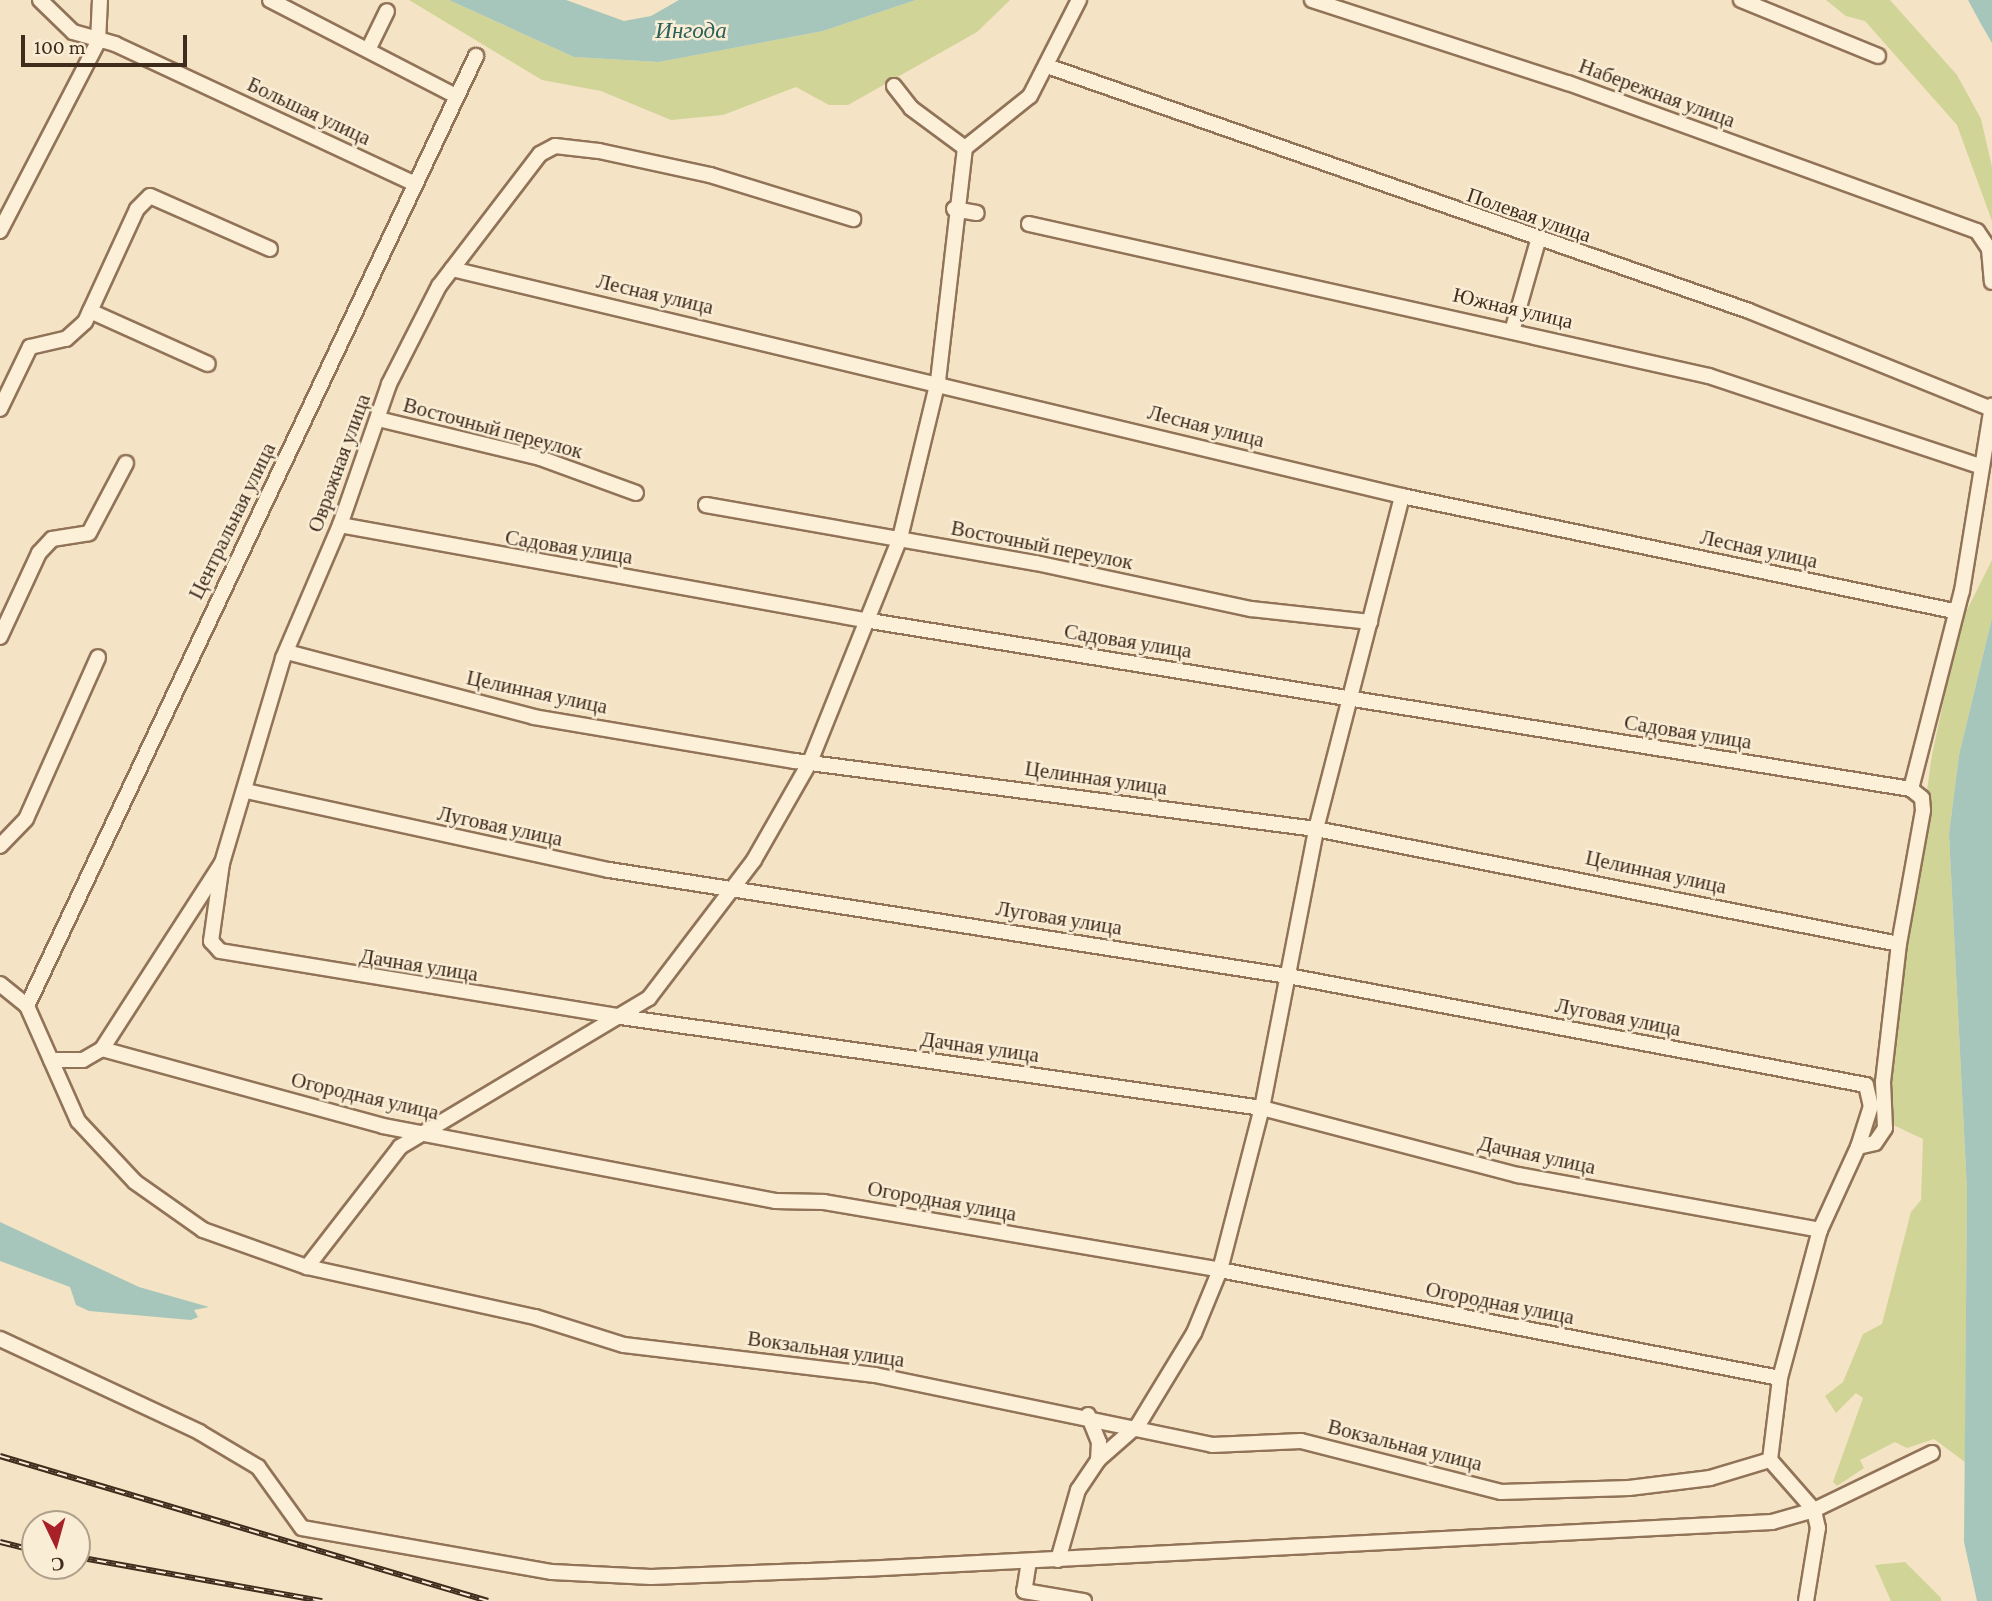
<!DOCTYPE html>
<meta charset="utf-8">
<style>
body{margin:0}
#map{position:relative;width:1992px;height:1601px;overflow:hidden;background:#f4e3c4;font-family:"Crimson Pro",serif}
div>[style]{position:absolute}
.green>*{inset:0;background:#d0d496}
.water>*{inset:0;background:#a6c6bb}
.roads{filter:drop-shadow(2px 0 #917358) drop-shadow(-2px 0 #917358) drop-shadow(0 2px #917358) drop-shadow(0 -2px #917358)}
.minor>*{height:14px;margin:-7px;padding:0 7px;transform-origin:7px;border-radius:7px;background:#fdf0d9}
.rail>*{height:6px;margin-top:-3px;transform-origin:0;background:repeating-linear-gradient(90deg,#faedd5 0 10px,#3f2c1d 0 20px);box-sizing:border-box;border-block:2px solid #3f2c1d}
span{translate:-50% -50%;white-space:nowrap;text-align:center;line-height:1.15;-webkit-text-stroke:5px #faedd5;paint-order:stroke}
.street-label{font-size:21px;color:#3f2c1d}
.water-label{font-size:23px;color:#2b615b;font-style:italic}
.north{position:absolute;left:21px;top:1510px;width:70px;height:70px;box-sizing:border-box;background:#faedd5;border:2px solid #afa08b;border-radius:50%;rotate:175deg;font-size:19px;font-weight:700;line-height:28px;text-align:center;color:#3f2c1d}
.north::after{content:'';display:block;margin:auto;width:24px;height:32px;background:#a82028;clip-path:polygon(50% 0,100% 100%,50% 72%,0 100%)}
.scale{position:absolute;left:21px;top:35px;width:166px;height:32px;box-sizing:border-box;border:4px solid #3f2c1d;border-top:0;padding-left:9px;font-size:21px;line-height:24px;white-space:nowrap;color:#3f2c1d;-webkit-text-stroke:5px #faedd5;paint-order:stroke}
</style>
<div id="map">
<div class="green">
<div style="clip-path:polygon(409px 0,449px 0,574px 57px,659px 62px,823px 31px,916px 0,1010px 0,977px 32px,848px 105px,829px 105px,796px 87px,723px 115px,671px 120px,601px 91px,542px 80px)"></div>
<div style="clip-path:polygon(1826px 0,1890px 0,1957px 75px,1981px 119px,1992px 167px,1992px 221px,1957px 125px,1865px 21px,1846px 16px)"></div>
<div style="clip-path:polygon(1992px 560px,1992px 618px,1959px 755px,1949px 834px,1967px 1191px,1965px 1462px,1934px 1439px,1907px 1448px,1895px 1442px,1860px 1460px,1864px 1468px,1837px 1486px,1833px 1482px,1863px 1398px,1856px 1393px,1836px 1413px,1825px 1396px,1843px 1382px,1863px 1334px,1882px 1324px,1911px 1212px,1921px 1200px,1923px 1139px,1885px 1121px,1885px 1091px,1932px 755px,1960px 624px)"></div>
<div style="clip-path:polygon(1905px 1562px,1941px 1598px,1941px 1601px,1891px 1601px,1875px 1565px)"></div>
</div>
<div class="water">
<div style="clip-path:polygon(449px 0,566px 0,624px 21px,651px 16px,679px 0,916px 0,823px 31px,659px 62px,574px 57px)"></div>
<div style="clip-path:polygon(1968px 0,1992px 0,1992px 43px,1981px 24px)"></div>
<div style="clip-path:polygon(1992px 618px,1992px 1601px,1977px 1601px,1964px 1542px,1967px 1191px,1949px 834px,1959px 755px)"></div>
<div style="clip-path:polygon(0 1222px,139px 1287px,209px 1307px,194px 1310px,198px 1317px,191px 1320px,89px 1311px,76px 1305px,70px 1287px,0 1261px)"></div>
</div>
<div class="roads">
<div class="minor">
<div style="left:40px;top:0;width:46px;rotate:44.1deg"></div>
<div style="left:73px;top:32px;width:44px;rotate:15.9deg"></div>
<div style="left:115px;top:44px;width:331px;rotate:25deg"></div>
<div style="left:270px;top:0;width:209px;rotate:27.3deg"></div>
<div style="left:1312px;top:0;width:269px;rotate:18deg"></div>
<div style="left:1568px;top:83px;width:435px;rotate:19.9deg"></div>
<div style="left:1977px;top:231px;width:22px;rotate:56deg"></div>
<div style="left:1989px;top:249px;width:33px;rotate:85deg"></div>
<div style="left:1741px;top:0;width:148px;rotate:22.2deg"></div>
<div style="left:368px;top:50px;width:43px;rotate:-64deg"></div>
<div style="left:1050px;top:67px;width:740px;rotate:19.24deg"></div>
<div style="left:1749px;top:311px;width:262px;rotate:22deg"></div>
<div style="left:894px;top:86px;width:28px;rotate:52deg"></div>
<div style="left:911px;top:108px;width:67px;rotate:36.5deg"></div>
<div style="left:965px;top:148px;width:83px;rotate:-38.7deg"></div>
<div style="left:1030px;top:96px;width:108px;rotate:-63deg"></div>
<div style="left:954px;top:209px;width:23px;rotate:10deg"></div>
<div style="left:1029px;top:224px;width:697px;rotate:12.6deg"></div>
<div style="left:1709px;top:376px;width:286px;rotate:18.4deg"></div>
<div style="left:0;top:231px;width:213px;rotate:-62.6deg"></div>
<div style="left:98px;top:42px;width:42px;rotate:-87.3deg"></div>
<div style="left:452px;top:269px;width:977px;rotate:13.44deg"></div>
<div style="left:1402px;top:496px;width:564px;rotate:11.77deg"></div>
<div style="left:90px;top:311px;width:129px;rotate:24.2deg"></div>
<div style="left:1513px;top:328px;width:91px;rotate:-74deg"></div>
<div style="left:0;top:409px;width:69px;rotate:-64.2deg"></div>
<div style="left:30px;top:347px;width:37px;rotate:-13deg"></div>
<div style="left:66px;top:339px;width:25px;rotate:-42deg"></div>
<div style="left:85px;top:322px;width:124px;rotate:-65.3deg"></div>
<div style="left:137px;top:209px;width:18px;rotate:-45deg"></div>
<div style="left:150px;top:196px;width:131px;rotate:23.8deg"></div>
<div style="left:378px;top:419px;width:167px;rotate:13.5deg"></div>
<div style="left:540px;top:458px;width:102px;rotate:20deg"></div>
<div style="left:706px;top:505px;width:335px;rotate:10deg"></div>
<div style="left:1036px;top:563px;width:220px;rotate:12.1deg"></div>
<div style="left:1251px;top:609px;width:120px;rotate:6.2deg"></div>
<div style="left:340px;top:525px;width:539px;rotate:10.27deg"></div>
<div style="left:870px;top:621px;width:1054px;rotate:9.17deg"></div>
<div style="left:0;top:637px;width:93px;rotate:-65.1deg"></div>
<div style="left:39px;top:553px;width:19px;rotate:-47deg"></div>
<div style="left:52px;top:539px;width:37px;rotate:-9deg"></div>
<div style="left:89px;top:533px;width:79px;rotate:-62.1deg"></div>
<div style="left:287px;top:652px;width:255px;rotate:14.7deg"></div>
<div style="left:534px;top:717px;width:265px;rotate:9.6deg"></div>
<div style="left:795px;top:761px;width:525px;rotate:7.44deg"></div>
<div style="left:1316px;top:829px;width:594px;rotate:11.16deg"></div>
<div style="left:246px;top:791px;width:371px;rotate:12.3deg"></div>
<div style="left:609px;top:870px;width:687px;rotate:8.87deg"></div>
<div style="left:1288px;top:976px;width:588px;rotate:10.68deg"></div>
<div style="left:1866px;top:1085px;width:22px;rotate:77deg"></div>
<div style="left:1871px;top:1106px;width:43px;rotate:107.6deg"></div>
<div style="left:0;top:846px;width:37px;rotate:-46deg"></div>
<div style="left:26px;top:819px;width:177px;rotate:-66deg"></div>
<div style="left:222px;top:863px;width:79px;rotate:98deg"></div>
<div style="left:211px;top:941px;width:13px;rotate:48deg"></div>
<div style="left:220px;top:951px;width:406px;rotate:9.3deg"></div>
<div style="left:621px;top:1017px;width:647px;rotate:8.08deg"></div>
<div style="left:1262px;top:1108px;width:265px;rotate:14.7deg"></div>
<div style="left:1518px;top:1175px;width:307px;rotate:10.3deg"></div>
<div style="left:0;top:984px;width:35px;rotate:39deg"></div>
<div style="left:27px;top:1006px;width:126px;rotate:66.1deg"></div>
<div style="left:78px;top:1121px;width:83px;rotate:46.9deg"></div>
<div style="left:135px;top:1182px;width:83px;rotate:35.2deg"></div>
<div style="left:203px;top:1230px;width:110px;rotate:19.6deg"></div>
<div style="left:307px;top:1267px;width:233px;rotate:12.4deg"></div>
<div style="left:535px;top:1317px;width:93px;rotate:17.5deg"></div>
<div style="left:624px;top:1345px;width:253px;rotate:6.8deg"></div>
<div style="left:875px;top:1375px;width:344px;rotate:11.7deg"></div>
<div style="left:1212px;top:1445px;width:89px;rotate:-2.6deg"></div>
<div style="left:1301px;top:1441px;width:206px;rotate:14.3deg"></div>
<div style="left:1501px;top:1492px;width:128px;rotate:-1.8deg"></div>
<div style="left:1629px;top:1488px;width:82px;rotate:-7deg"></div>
<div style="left:1710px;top:1478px;width:63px;rotate:-16.7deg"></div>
<div style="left:27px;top:1006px;width:1051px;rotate:-64.7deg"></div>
<div style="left:102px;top:1049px;width:291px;rotate:15.3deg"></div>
<div style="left:383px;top:1126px;width:399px;rotate:10.8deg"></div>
<div style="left:775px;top:1201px;width:49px;rotate:1.2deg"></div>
<div style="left:824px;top:1202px;width:402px;rotate:9.7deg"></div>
<div style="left:1220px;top:1270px;width:570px;rotate:10.92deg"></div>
<div style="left:51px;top:1060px;width:32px"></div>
<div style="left:83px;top:1060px;width:22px;rotate:-30deg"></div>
<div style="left:102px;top:1049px;width:221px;rotate:-57.2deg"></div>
<div style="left:222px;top:863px;width:214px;rotate:-73.4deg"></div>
<div style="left:283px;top:658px;width:145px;rotate:-66.8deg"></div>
<div style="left:340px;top:525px;width:149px;rotate:-70.8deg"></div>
<div style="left:389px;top:384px;width:110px;rotate:-63deg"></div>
<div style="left:439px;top:286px;width:166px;rotate:-52.6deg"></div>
<div style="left:540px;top:154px;width:17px;rotate:-28deg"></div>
<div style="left:555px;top:146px;width:44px;rotate:6.5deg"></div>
<div style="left:599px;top:151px;width:114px;rotate:12.2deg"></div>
<div style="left:710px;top:175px;width:150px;rotate:17.1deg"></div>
<div style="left:307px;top:1267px;width:152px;rotate:-52.2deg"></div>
<div style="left:400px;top:1147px;width:290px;rotate:-30.9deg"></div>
<div style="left:649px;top:998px;width:173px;rotate:-52.7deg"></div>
<div style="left:754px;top:860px;width:113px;rotate:-60.3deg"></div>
<div style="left:810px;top:762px;width:241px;rotate:-68.1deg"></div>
<div style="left:900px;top:538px;width:162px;rotate:-76.4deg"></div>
<div style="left:938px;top:381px;width:235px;rotate:-83.4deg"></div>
<div style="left:0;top:1339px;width:220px;rotate:25deg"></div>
<div style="left:199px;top:1432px;width:69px;rotate:30.7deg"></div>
<div style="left:258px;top:1467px;width:75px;rotate:54.2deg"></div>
<div style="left:302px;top:1528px;width:254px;rotate:10deg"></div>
<div style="left:552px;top:1572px;width:99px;rotate:2.9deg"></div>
<div style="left:651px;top:1577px;width:212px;rotate:-2.2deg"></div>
<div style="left:863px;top:1569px;width:910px;rotate:-2.96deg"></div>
<div style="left:1772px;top:1522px;width:44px;rotate:-15.9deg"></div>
<div style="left:1814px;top:1510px;width:131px;rotate:-25.8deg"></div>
<div style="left:1088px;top:1415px;width:29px;rotate:68deg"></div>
<div style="left:1099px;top:1442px;width:18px;rotate:93deg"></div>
<div style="left:1058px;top:1560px;width:73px;rotate:-74.1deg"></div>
<div style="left:1078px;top:1490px;width:36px;rotate:-56deg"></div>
<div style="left:1098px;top:1460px;width:53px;rotate:-41.2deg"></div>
<div style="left:1138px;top:1425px;width:108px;rotate:-58.7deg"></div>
<div style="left:1194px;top:1333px;width:68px;rotate:-67.6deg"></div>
<div style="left:1220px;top:1270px;width:167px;rotate:-75.5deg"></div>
<div style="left:1262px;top:1108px;width:284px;rotate:-79deg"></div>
<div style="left:1316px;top:829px;width:344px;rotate:-75.5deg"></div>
<div style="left:1029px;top:1561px;width:30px;rotate:99deg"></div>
<div style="left:1024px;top:1591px;width:61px;rotate:9.5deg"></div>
<div style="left:1806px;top:1601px;width:74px;rotate:-80.7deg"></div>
<div style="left:1818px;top:1528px;width:18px;rotate:-103deg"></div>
<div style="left:1814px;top:1510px;width:67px;rotate:-131.3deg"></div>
<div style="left:1770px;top:1460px;width:83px;rotate:-83deg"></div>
<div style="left:1780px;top:1378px;width:153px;rotate:-74.9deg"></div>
<div style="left:1820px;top:1230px;width:91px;rotate:-65.4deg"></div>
<div style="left:1858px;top:1147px;width:17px;rotate:-13deg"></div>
<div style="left:1875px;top:1143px;width:18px;rotate:-56deg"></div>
<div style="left:1885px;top:1128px;width:46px;rotate:-92.5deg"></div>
<div style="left:1883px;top:1082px;width:139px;rotate:-83.4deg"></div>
<div style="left:1899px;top:944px;width:136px;rotate:-79.8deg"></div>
<div style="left:1923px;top:810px;width:12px;rotate:-95deg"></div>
<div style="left:1922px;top:798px;width:14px;rotate:-141deg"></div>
<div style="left:1911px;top:789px;width:204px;rotate:-75.6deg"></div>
<div style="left:1962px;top:591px;width:188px;rotate:-80.8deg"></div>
</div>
</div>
<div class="rail">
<div style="left:0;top:1456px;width:509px;rotate:16.55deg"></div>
<div style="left:0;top:1542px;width:36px;rotate:14deg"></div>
<div style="left:77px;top:1557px;width:249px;rotate:10.2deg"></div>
</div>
<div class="street-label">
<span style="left:1657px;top:93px;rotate:20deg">Набережная улица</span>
<span style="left:309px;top:111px;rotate:25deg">Большая улица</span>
<span style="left:1529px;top:215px;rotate:19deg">Полевая улица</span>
<span style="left:655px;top:294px;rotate:13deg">Лесная улица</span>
<span style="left:1513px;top:308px;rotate:13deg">Южная улица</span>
<span style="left:1206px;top:426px;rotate:14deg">Лесная улица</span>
<span style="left:493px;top:428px;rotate:15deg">Восточный переулок</span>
<span style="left:339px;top:463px;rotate:-70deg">Овражная улица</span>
<span style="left:232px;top:521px;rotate:-64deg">Центральная улица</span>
<span style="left:1042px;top:545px;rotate:11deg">Восточный переулок</span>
<span style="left:569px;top:547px;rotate:9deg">Садовая улица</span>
<span style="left:1759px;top:549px;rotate:12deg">Лесная улица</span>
<span style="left:1128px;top:641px;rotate:9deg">Садовая улица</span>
<span style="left:537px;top:692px;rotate:12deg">Целинная улица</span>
<span style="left:1688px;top:732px;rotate:9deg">Садовая улица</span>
<span style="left:1096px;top:778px;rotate:8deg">Целинная улица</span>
<span style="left:500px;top:826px;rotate:12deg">Луговая улица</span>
<span style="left:1656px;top:872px;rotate:12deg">Целинная улица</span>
<span style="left:1059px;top:918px;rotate:9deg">Луговая улица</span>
<span style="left:419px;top:965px;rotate:9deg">Дачная улица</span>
<span style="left:1618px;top:1017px;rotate:11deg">Луговая улица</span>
<span style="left:980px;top:1047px;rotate:8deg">Дачная улица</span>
<span style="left:365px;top:1096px;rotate:13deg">Огородная улица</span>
<span style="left:1537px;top:1155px;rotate:12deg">Дачная улица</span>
<span style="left:942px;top:1201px;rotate:10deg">Огородная улица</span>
<span style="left:1500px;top:1303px;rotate:11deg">Огородная улица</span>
<span style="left:826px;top:1349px;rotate:8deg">Вокзальная улица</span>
<span style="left:1405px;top:1445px;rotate:14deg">Вокзальная улица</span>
</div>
<div class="water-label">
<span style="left:691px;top:30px">Ингода</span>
</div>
<div class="north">С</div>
<div class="scale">100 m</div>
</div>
